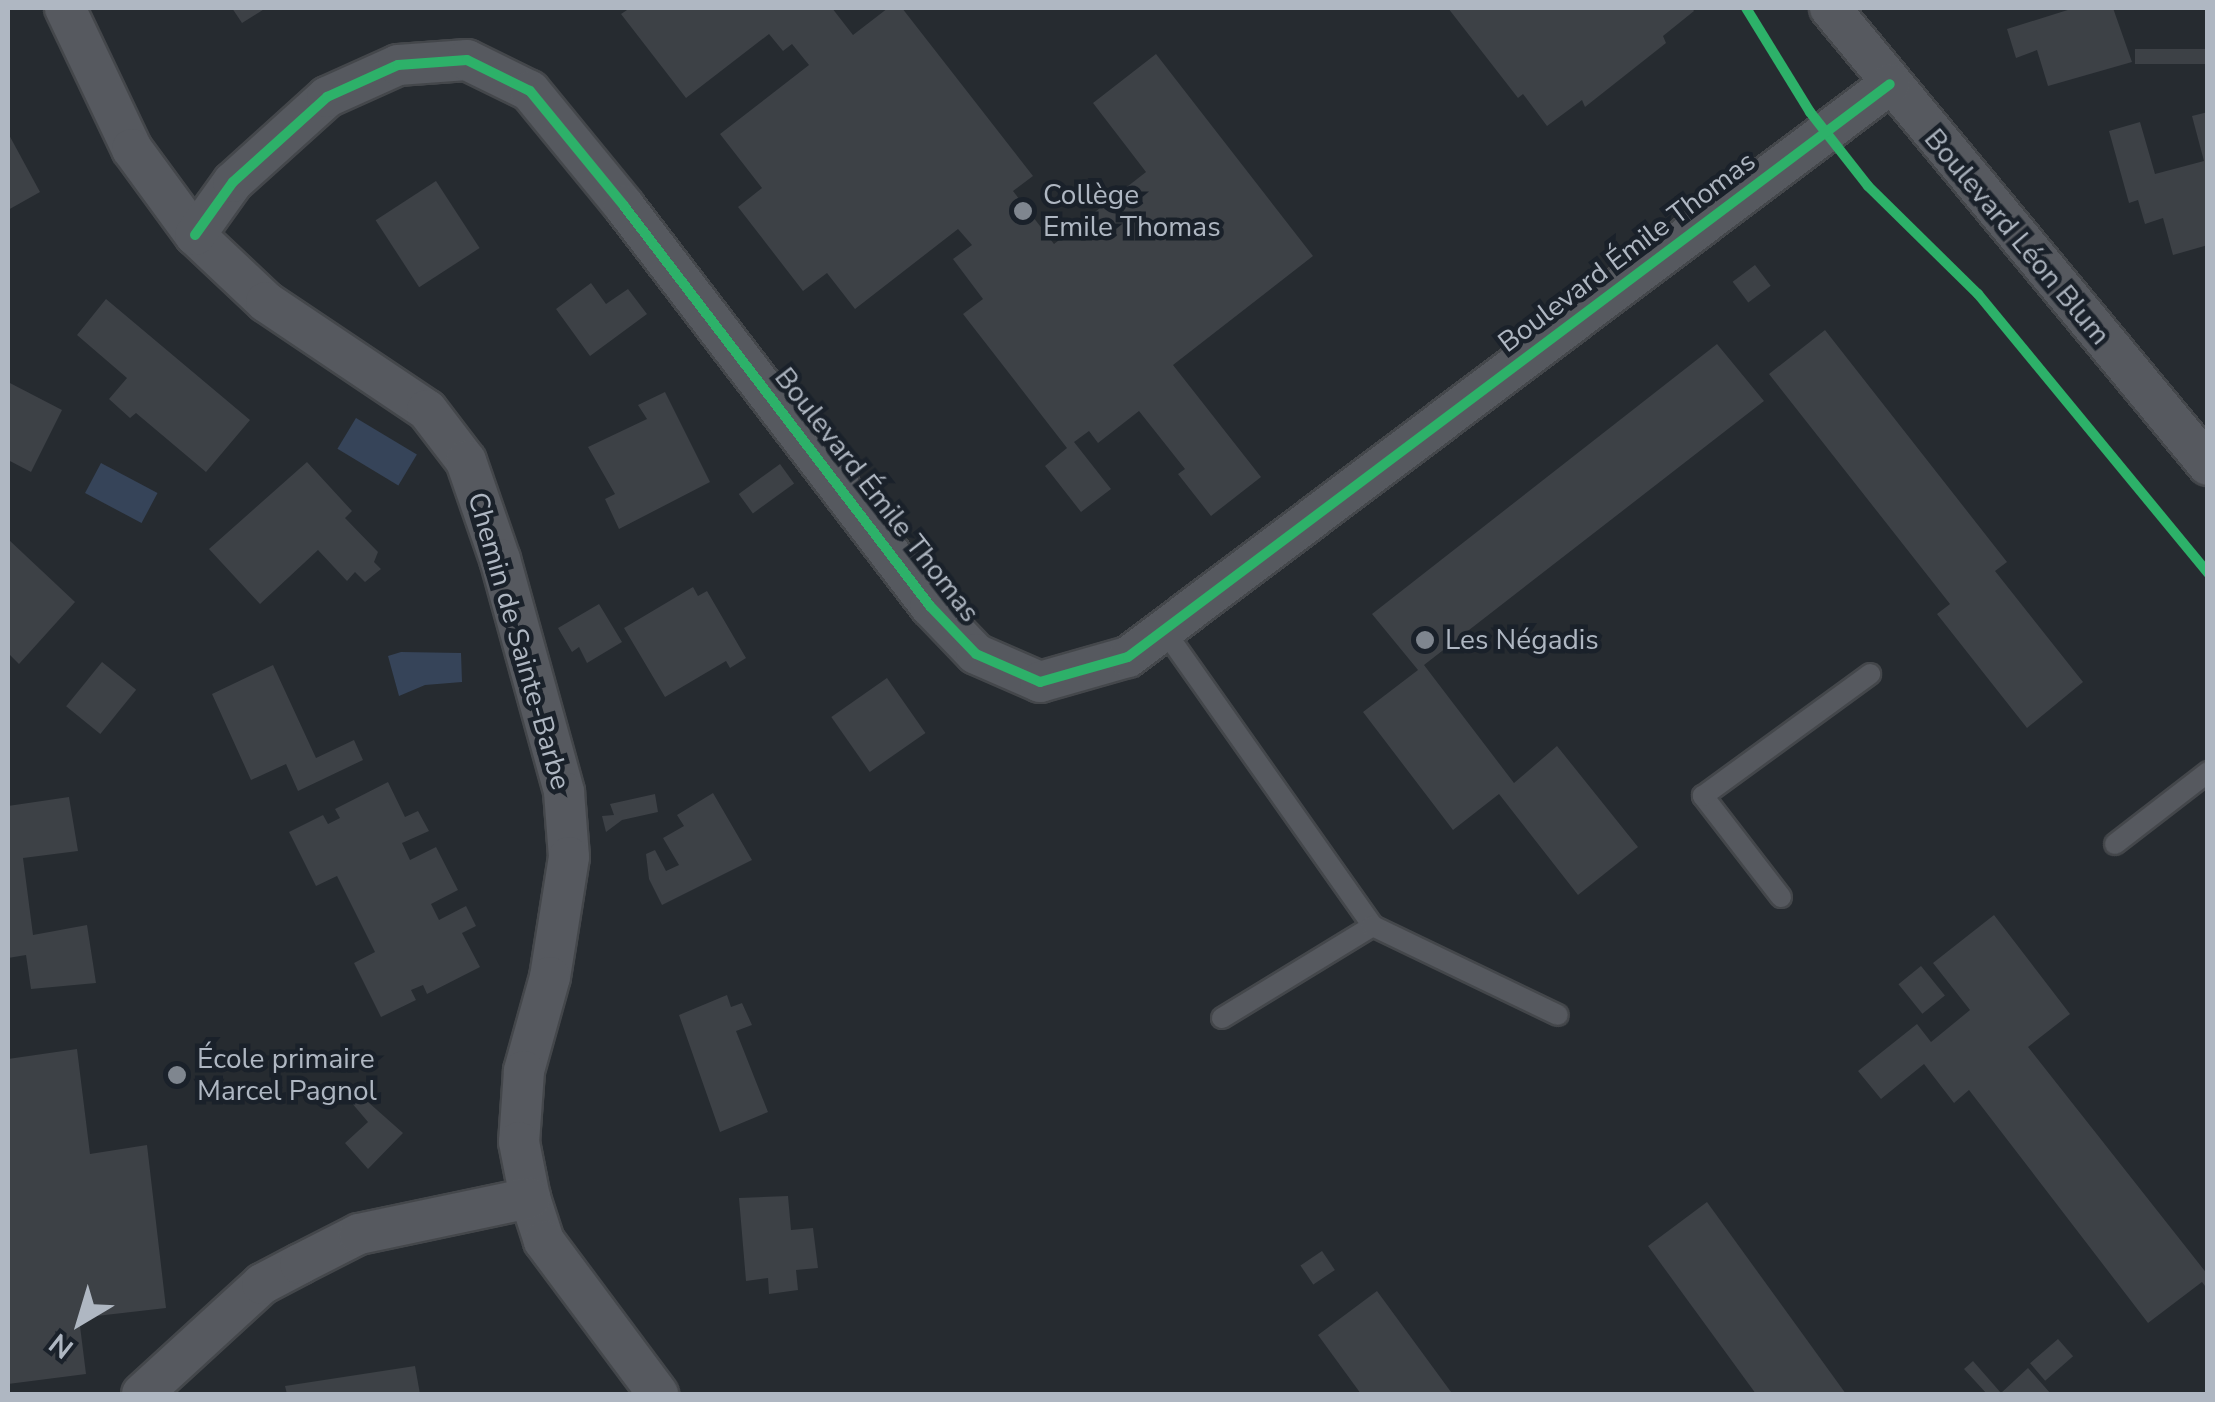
<!DOCTYPE html>
<meta charset="utf-8">
<style>
body{margin:0}
#map{position:relative;width:2215px;height:1402px;overflow:hidden;background:#262b30;font-family:"Nunito Sans",sans-serif}
div>[style]{position:absolute}
.water>*{inset:0;background:#364459;transform-origin:0 0}
.building>*{inset:0;background:#3d4146;transform-origin:0 0}
.roads{filter:drop-shadow(2px 0 #44474b) drop-shadow(-2px 0 #44474b) drop-shadow(0 2px #44474b) drop-shadow(0 -2px #44474b)}
.service>*{height:20px;margin:-10px;padding:0 10px;transform-origin:10px;border-radius:10px;background:#56595f}
.minor>*{height:40px;margin:-20px;padding:0 20px;transform-origin:20px;border-radius:20px;background:#56595f}
.cycleway>*{height:10px;margin:-5px;padding:0 5px;transform-origin:5px;border-radius:5px;background:#2db169}
.dots>*{width:28px;height:28px;translate:-50% -50%;box-sizing:border-box;border:5px solid #1a212a;border-radius:50%}
span{translate:-50% -50%;white-space:nowrap;text-align:center;line-height:1.15;-webkit-text-stroke:9px #1a212a;paint-order:stroke}
.poi-label{font-size:28px;color:#afb7c2}
.left{translate:0 -50%;text-align:left}
.street-label{font-size:28px;color:#afb7c2}
.frame{position:absolute;inset:0;border:10px solid #afb7c2;pointer-events:none}
.north{position:absolute;left:30px;top:1272px;width:100px;height:100px;-webkit-text-stroke:8px #1a212a;paint-order:stroke;rotate:218deg;font-size:28px;font-weight:700;line-height:40px;text-align:center;color:#afb7c2}
.north::after{content:'';display:block;margin:auto;width:35px;height:45px;background:#afb7c2;clip-path:polygon(50% 0,100% 100%,50% 72%,0 100%)}
</style>
<div id="map">
<div class="water">
<div style="left:356px;top:418px;width:71px;height:36px;rotate:31deg"></div>
<div style="left:101px;top:463px;width:64px;height:34px;rotate:28deg"></div>
<div style="clip-path:polygon(401px 652px,461px 653px,462px 682px,425px 685px,399px 696px,388px 656px)"></div>
</div>
<div class="building">
<div style="clip-path:polygon(232px 8px,266px 8px,242px 23px)"></div>
<div style="clip-path:polygon(630px 8px,832px 8px,853px 35px,888px 8px,902px 8px,1033px 176px,1013px 191px,1054px 244px,1146px 172px,1093px 103px,1156px 54px,1313px 256px,1173px 365px,1261px 477px,1211px 516px,1178px 474px,1185px 469px,1139px 411px,1098px 443px,1089px 431px,1074px 442px,1111px 489px,1081px 512px,1045px 466px,1067px 448px,963px 314px,983px 299px,953px 259px,972px 245px,958px 229px,855px 309px,827px 273px,803px 291px,738px 207px,762px 188px,720px 134px,809px 65px,792px 44px,783px 51px,769px 34px,686px 98px,621px 14px)"></div>
<div style="clip-path:polygon(1448px 8px,1692px 8px,1694px 11px,1663px 36px,1666px 43px,1585px 107px,1582px 100px,1547px 126px,1523px 94px,1518px 98px)"></div>
<div style="clip-path:polygon(2074px 8px,2113px 8px,2132px 62px,2048px 86px,2037px 50px,2016px 58px,2007px 29px)"></div>
<div style="left:2208px;top:49px;width:15px;height:73px;rotate:90deg"></div>
<div style="clip-path:polygon(2208px 112px,2208px 245px,2173px 255px,2163px 218px,2145px 224px,2138px 200px,2129px 203px,2109px 131px,2140px 122px,2155px 174px,2204px 161px,2192px 116px)"></div>
<div style="clip-path:polygon(8px 133px,40px 192px,8px 210px)"></div>
<div style="left:436px;top:181px;width:80px;height:72px;rotate:57deg"></div>
<div style="left:1755px;top:265px;width:26px;height:28px;rotate:53deg"></div>
<div style="clip-path:polygon(591px 283px,606px 304px,628px 289px,647px 314px,590px 356px,556px 309px)"></div>
<div style="clip-path:polygon(106px 299px,250px 420px,206px 472px,136px 413px,130px 418px,109px 399px,127px 378px,77px 335px)"></div>
<div style="clip-path:polygon(1825px 330px,2007px 562px,1995px 571px,2083px 682px,2027px 728px,1937px 614px,1950px 604px,1769px 374px)"></div>
<div style="clip-path:polygon(1717px 344px,1764px 401px,1424px 665px,1514px 783px,1557px 746px,1638px 847px,1578px 895px,1499px 794px,1453px 830px,1363px 712px,1418px 670px,1372px 614px)"></div>
<div style="clip-path:polygon(8px 382px,62px 410px,31px 472px,8px 460px)"></div>
<div style="clip-path:polygon(665px 392px,710px 482px,619px 529px,605px 499px,615px 494px,588px 447px,647px 419px,638px 405px)"></div>
<div style="clip-path:polygon(307px 462px,352px 511px,345px 518px,378px 552px,374px 562px,381px 569px,365px 582px,355px 572px,347px 581px,318px 550px,260px 604px,209px 549px)"></div>
<div style="left:780px;top:464px;width:24px;height:51px;rotate:54deg"></div>
<div style="clip-path:polygon(8px 539px,75px 602px,19px 664px,8px 653px)"></div>
<div style="clip-path:polygon(693px 587px,698px 596px,707px 591px,746px 658px,730px 668px,726px 661px,665px 697px,624px 628px)"></div>
<div style="clip-path:polygon(599px 604px,622px 642px,587px 663px,579px 647px,572px 652px,558px 628px)"></div>
<div style="left:102px;top:662px;width:44px;height:57px;rotate:39deg"></div>
<div style="clip-path:polygon(273px 665px,316px 758px,354px 740px,363px 760px,298px 791px,286px 764px,251px 780px,212px 694px)"></div>
<div style="left:887px;top:678px;width:67px;height:68px;rotate:55deg"></div>
<div style="clip-path:polygon(388px 782px,405px 817px,418px 811px,429px 831px,402px 843px,410px 860px,436px 847px,458px 890px,431px 904px,439px 920px,466px 906px,476px 926px,462px 933px,480px 967px,427px 994px,423px 985px,411px 990px,416px 1000px,381px 1017px,354px 963px,375px 952px,337px 876px,316px 886px,289px 832px,323px 815px,328px 824px,340px 818px,335px 809px)"></div>
<div style="clip-path:polygon(713px 793px,752px 860px,662px 905px,649px 879px,646px 854px,655px 850px,666px 871px,679px 865px,663px 838px,684px 826px,677px 815px)"></div>
<div style="clip-path:polygon(655px 794px,658px 812px,622px 820px,606px 832px,602px 816px,614px 815px,610px 804px)"></div>
<div style="clip-path:polygon(69px 797px,78px 851px,23px 858px,33px 935px,87px 925px,96px 983px,31px 989px,26px 955px,8px 958px,8px 806px)"></div>
<div style="clip-path:polygon(1994px 915px,2070px 1014px,2028px 1047px,2208px 1275px,2208px 1290px,2202px 1282px,2148px 1323px,1969px 1090px,1954px 1103px,1924px 1064px,1881px 1099px,1858px 1071px,1917px 1024px,1931px 1042px,1970px 1010px,1933px 963px)"></div>
<div style="left:1921px;top:966px;width:38px;height:29px;rotate:51deg"></div>
<div style="clip-path:polygon(727px 995px,731px 1007px,742px 1003px,752px 1025px,736px 1031px,768px 1112px,720px 1132px,679px 1015px)"></div>
<div style="clip-path:polygon(77px 1049px,90px 1154px,147px 1145px,166px 1308px,79px 1318px,86px 1374px,8px 1384px,8px 1059px)"></div>
<div style="clip-path:polygon(359px 1094px,403px 1133px,368px 1169px,345px 1143px,368px 1122px,351px 1102px)"></div>
<div style="clip-path:polygon(788px 1196px,791px 1230px,813px 1228px,818px 1268px,796px 1270px,798px 1290px,769px 1294px,768px 1278px,746px 1281px,739px 1198px)"></div>
<div style="clip-path:polygon(1707px 1202px,1846px 1394px,1756px 1394px,1648px 1246px)"></div>
<div style="left:1322px;top:1251px;width:23px;height:26px;rotate:56deg"></div>
<div style="clip-path:polygon(1377px 1291px,1451px 1392px,1447px 1394px,1361px 1394px,1318px 1335px)"></div>
<div style="left:2058px;top:1339px;width:23px;height:37px;rotate:49deg"></div>
<div style="clip-path:polygon(1973px 1361px,2001px 1393px,2028px 1368px,2051px 1394px,1987px 1394px,1964px 1369px)"></div>
<div style="clip-path:polygon(415px 1366px,420px 1394px,287px 1394px,285px 1386px)"></div>
</div>
<div class="roads">
<div class="service">
<div style="left:1164px;top:630px;width:362px;rotate:54.8deg"></div>
<div style="left:2115px;top:844px;width:118px;rotate:-37.7deg"></div>
<div style="left:1781px;top:897px;width:128px;rotate:-127.7deg"></div>
<div style="left:1703px;top:796px;width:207px;rotate:-36.1deg"></div>
<div style="left:1222px;top:1018px;width:177px;rotate:-31.4deg"></div>
<div style="left:1373px;top:926px;width:205px;rotate:25.7deg"></div>
</div>
<div class="minor">
<div style="left:65px;top:8px;width:156px;rotate:64.6deg"></div>
<div style="left:132px;top:149px;width:107px;rotate:53.8deg"></div>
<div style="left:195px;top:235px;width:98px;rotate:43.3deg"></div>
<div style="left:266px;top:302px;width:194px;rotate:33.9deg"></div>
<div style="left:427px;top:410px;width:64px;rotate:52.6deg"></div>
<div style="left:466px;top:461px;width:104px;rotate:70.9deg"></div>
<div style="left:500px;top:559px;width:242px;rotate:74.6deg"></div>
<div style="left:564px;top:792px;width:65px;rotate:85.6deg"></div>
<div style="left:569px;top:857px;width:121px;rotate:99deg"></div>
<div style="left:550px;top:977px;width:98px;rotate:105.5deg"></div>
<div style="left:524px;top:1071px;width:71px;rotate:94deg"></div>
<div style="left:519px;top:1142px;width:57px;rotate:78.9deg"></div>
<div style="left:530px;top:1198px;width:45px;rotate:72deg"></div>
<div style="left:544px;top:1241px;width:191px;rotate:53.3deg"></div>
<div style="left:1830px;top:8px;width:593px;rotate:50.4deg"></div>
<div style="left:195px;top:235px;width:65px;rotate:-54.4deg"></div>
<div style="left:233px;top:182px;width:127px;rotate:-42.1deg"></div>
<div style="left:327px;top:97px;width:78px;rotate:-24.3deg"></div>
<div style="left:398px;top:65px;width:69px;rotate:-4.1deg"></div>
<div style="left:467px;top:60px;width:70px;rotate:26.2deg"></div>
<div style="left:530px;top:91px;width:149px;rotate:50.7deg"></div>
<div style="left:624px;top:206px;width:504px;rotate:52.58deg"></div>
<div style="left:930px;top:606px;width:66px;rotate:46.2deg"></div>
<div style="left:976px;top:654px;width:70px;rotate:23.6deg"></div>
<div style="left:1040px;top:682px;width:91px;rotate:-15.9deg"></div>
<div style="left:1128px;top:657px;width:953px;rotate:-36.94deg"></div>
<div style="left:142px;top:1394px;width:163px;rotate:-42.5deg"></div>
<div style="left:262px;top:1284px;width:43px;rotate:-27.8deg"></div>
<div style="left:300px;top:1264px;width:66px;rotate:-27deg"></div>
<div style="left:359px;top:1234px;width:175px;rotate:-11.9deg"></div>
</div>
</div>
<div class="cycleway">
<div style="left:1746px;top:8px;width:122px;rotate:58.4deg"></div>
<div style="left:1810px;top:112px;width:94px;rotate:51.9deg"></div>
<div style="left:1868px;top:186px;width:154px;rotate:44.5deg"></div>
<div style="left:1978px;top:294px;width:362px;rotate:50.5deg"></div>
<div style="left:195px;top:235px;width:65px;rotate:-54.4deg"></div>
<div style="left:233px;top:182px;width:127px;rotate:-42.1deg"></div>
<div style="left:327px;top:97px;width:78px;rotate:-24.3deg"></div>
<div style="left:398px;top:65px;width:69px;rotate:-4.1deg"></div>
<div style="left:467px;top:60px;width:70px;rotate:26.2deg"></div>
<div style="left:530px;top:91px;width:149px;rotate:50.7deg"></div>
<div style="left:624px;top:206px;width:504px;rotate:52.58deg"></div>
<div style="left:930px;top:606px;width:66px;rotate:46.2deg"></div>
<div style="left:976px;top:654px;width:70px;rotate:23.6deg"></div>
<div style="left:1040px;top:682px;width:91px;rotate:-15.9deg"></div>
<div style="left:1128px;top:657px;width:953px;rotate:-36.94deg"></div>
</div>
<div class="dots">
<div style="left:1023px;top:211px;background:#7f868f"></div>
<div style="left:1425px;top:640px;background:#7f868f"></div>
<div style="left:177px;top:1075px;background:#7f868f"></div>
</div>
<div class="poi-label">
<span class="left" style="left:1043px;top:211px">Collège<br>Emile Thomas</span>
<span class="left" style="left:1445px;top:640px">Les Négadis</span>
<span class="left" style="left:197px;top:1075px">École primaire<br>Marcel Pagnol</span>
</div>
<div class="street-label">
<span style="left:2017px;top:237px;rotate:50deg">Boulevard Léon Blum</span>
<span style="left:1627px;top:252px;rotate:-37deg">Boulevard Émile Thomas</span>
<span style="left:877px;top:495px;rotate:52deg">Boulevard Émile Thomas</span>
<span style="left:519px;top:641px;rotate:74deg">Chemin de Sainte-Barbe</span>
</div>
<div class="frame"></div>
<div class="north">N</div>
</div>
